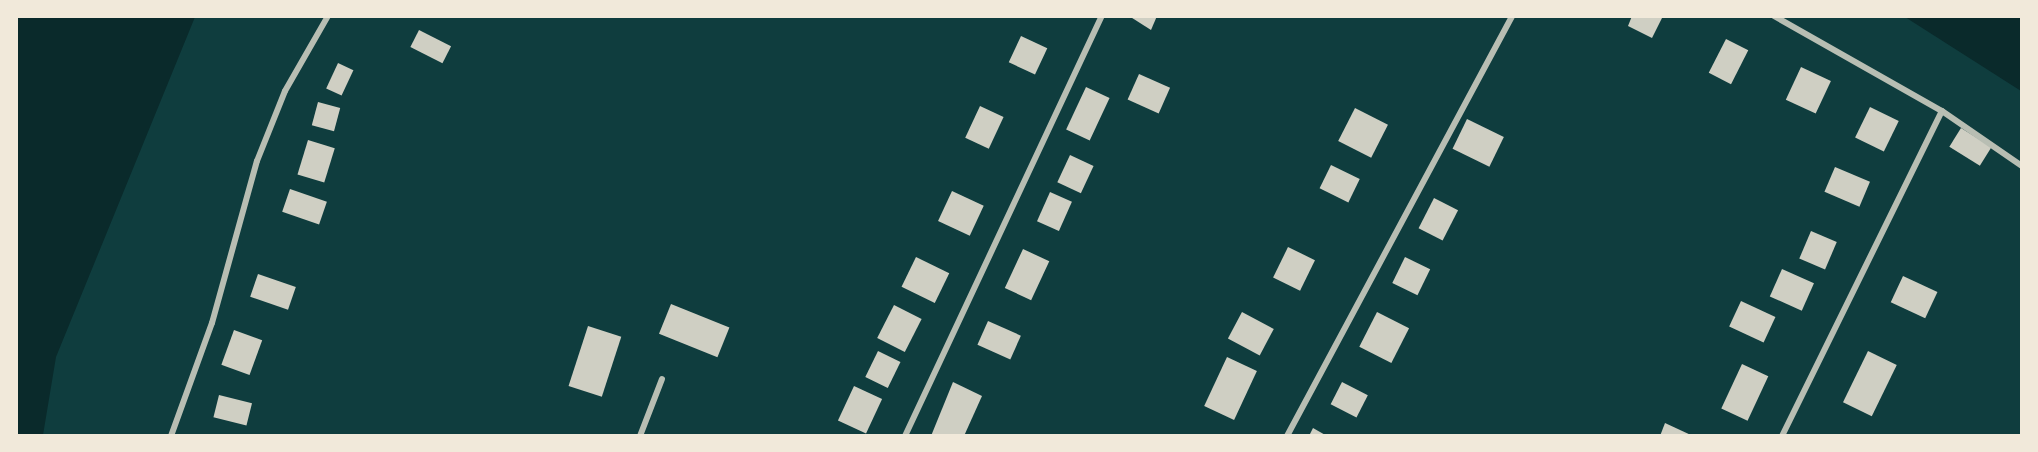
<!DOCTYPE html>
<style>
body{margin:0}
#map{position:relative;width:2038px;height:452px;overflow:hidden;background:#0f3d3e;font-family:"Roboto Condensed",sans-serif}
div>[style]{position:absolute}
.water>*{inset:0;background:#0a2a2b}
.building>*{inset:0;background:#cfcfc3;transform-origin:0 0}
.minor>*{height:6px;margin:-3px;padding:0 3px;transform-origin:3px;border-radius:3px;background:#b8beb3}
span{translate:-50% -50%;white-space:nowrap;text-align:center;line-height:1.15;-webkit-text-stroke:5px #f1e9da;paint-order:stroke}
.frame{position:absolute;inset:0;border:18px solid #f1e9da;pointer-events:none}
</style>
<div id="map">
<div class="water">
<div style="clip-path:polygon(16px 17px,195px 17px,56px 357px,43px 435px,17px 435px)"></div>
<div style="clip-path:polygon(1905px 17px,2021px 17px,2021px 91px)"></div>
</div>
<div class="building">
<div style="clip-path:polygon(1129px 16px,1157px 16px,1151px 30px)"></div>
<div style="clip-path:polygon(1632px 16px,1663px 16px,1652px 38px,1628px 26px)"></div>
<div style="left:419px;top:30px;width:36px;height:19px;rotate:27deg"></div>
<div style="left:1021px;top:36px;width:29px;height:29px;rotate:25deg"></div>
<div style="left:1726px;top:39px;width:25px;height:38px;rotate:27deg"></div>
<div style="left:338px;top:63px;width:17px;height:28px;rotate:25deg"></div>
<div style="left:1801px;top:67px;width:33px;height:36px;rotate:25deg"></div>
<div style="left:1139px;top:74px;width:34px;height:28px;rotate:24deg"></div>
<div style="left:1086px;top:87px;width:26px;height:47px;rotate:25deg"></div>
<div style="left:318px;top:102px;width:23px;height:24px;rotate:15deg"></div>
<div style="left:980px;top:106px;width:26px;height:35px;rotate:25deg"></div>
<div style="left:1870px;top:107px;width:32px;height:34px;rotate:26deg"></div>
<div style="left:1355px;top:108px;width:37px;height:37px;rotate:27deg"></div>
<div style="left:1467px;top:119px;width:41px;height:33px;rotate:26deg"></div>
<div style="left:1961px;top:128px;width:36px;height:22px;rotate:32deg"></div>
<div style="left:308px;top:140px;width:28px;height:36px;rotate:17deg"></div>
<div style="left:1070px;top:155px;width:26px;height:30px;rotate:25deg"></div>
<div style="left:1331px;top:165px;width:32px;height:26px;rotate:26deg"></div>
<div style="left:1835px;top:167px;width:38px;height:27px;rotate:23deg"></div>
<div style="left:290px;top:189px;width:39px;height:24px;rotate:19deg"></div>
<div style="left:952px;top:191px;width:35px;height:33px;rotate:25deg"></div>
<div style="left:1050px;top:192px;width:24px;height:32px;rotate:24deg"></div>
<div style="left:1434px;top:198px;width:27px;height:34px;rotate:27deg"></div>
<div style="left:1811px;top:231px;width:28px;height:30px;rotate:23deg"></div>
<div style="left:1288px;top:247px;width:30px;height:34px;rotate:26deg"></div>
<div style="left:1023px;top:249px;width:29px;height:43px;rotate:25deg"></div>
<div style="left:916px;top:257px;width:37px;height:33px;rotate:26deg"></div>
<div style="left:1405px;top:257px;width:28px;height:29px;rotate:26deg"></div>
<div style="left:1782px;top:269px;width:35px;height:30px;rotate:24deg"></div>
<div style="left:258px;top:274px;width:40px;height:24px;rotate:19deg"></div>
<div style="left:1903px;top:276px;width:38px;height:29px;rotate:25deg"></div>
<div style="left:1741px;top:301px;width:38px;height:28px;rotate:25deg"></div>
<div style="left:671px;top:304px;width:63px;height:32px;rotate:22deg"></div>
<div style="left:894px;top:305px;width:31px;height:37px;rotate:27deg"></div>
<div style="left:1242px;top:312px;width:36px;height:30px;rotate:28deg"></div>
<div style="left:1377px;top:312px;width:36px;height:39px;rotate:27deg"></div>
<div style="left:988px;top:321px;width:36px;height:26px;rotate:24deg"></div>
<div style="left:588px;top:326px;width:35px;height:63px;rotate:18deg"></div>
<div style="left:234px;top:330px;width:30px;height:37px;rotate:20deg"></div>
<div style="left:878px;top:351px;width:25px;height:29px;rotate:26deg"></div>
<div style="left:1868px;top:351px;width:32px;height:57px;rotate:26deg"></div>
<div style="left:1227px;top:357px;width:33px;height:54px;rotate:25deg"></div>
<div style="left:1742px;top:364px;width:29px;height:49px;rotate:25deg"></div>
<div style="clip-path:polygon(953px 382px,982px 396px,964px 436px,931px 436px)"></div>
<div style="left:1342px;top:382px;width:29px;height:25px;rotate:27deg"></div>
<div style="left:854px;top:386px;width:31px;height:38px;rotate:25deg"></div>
<div style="left:219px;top:395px;width:34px;height:23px;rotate:14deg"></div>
<div style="clip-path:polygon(1665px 423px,1693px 436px,1660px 436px)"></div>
<div style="clip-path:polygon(1313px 428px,1327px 436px,1309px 436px)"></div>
</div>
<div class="minor">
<div style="left:1774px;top:16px;width:193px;rotate:29.5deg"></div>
<div style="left:1942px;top:111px;width:97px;rotate:34.5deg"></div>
<div style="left:171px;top:436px;width:120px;rotate:-70.1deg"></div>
<div style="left:212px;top:323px;width:168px;rotate:-74.5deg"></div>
<div style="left:257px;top:161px;width:75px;rotate:-68.2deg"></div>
<div style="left:285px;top:91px;width:86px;rotate:-60.2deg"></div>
<div style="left:640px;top:436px;width:61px;rotate:-68.9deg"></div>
<div style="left:905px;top:436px;width:464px;rotate:-64.9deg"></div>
<div style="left:1287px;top:436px;width:476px;rotate:-61.8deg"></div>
<div style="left:1782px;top:436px;width:362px;rotate:-63.8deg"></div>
</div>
<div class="frame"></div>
</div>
